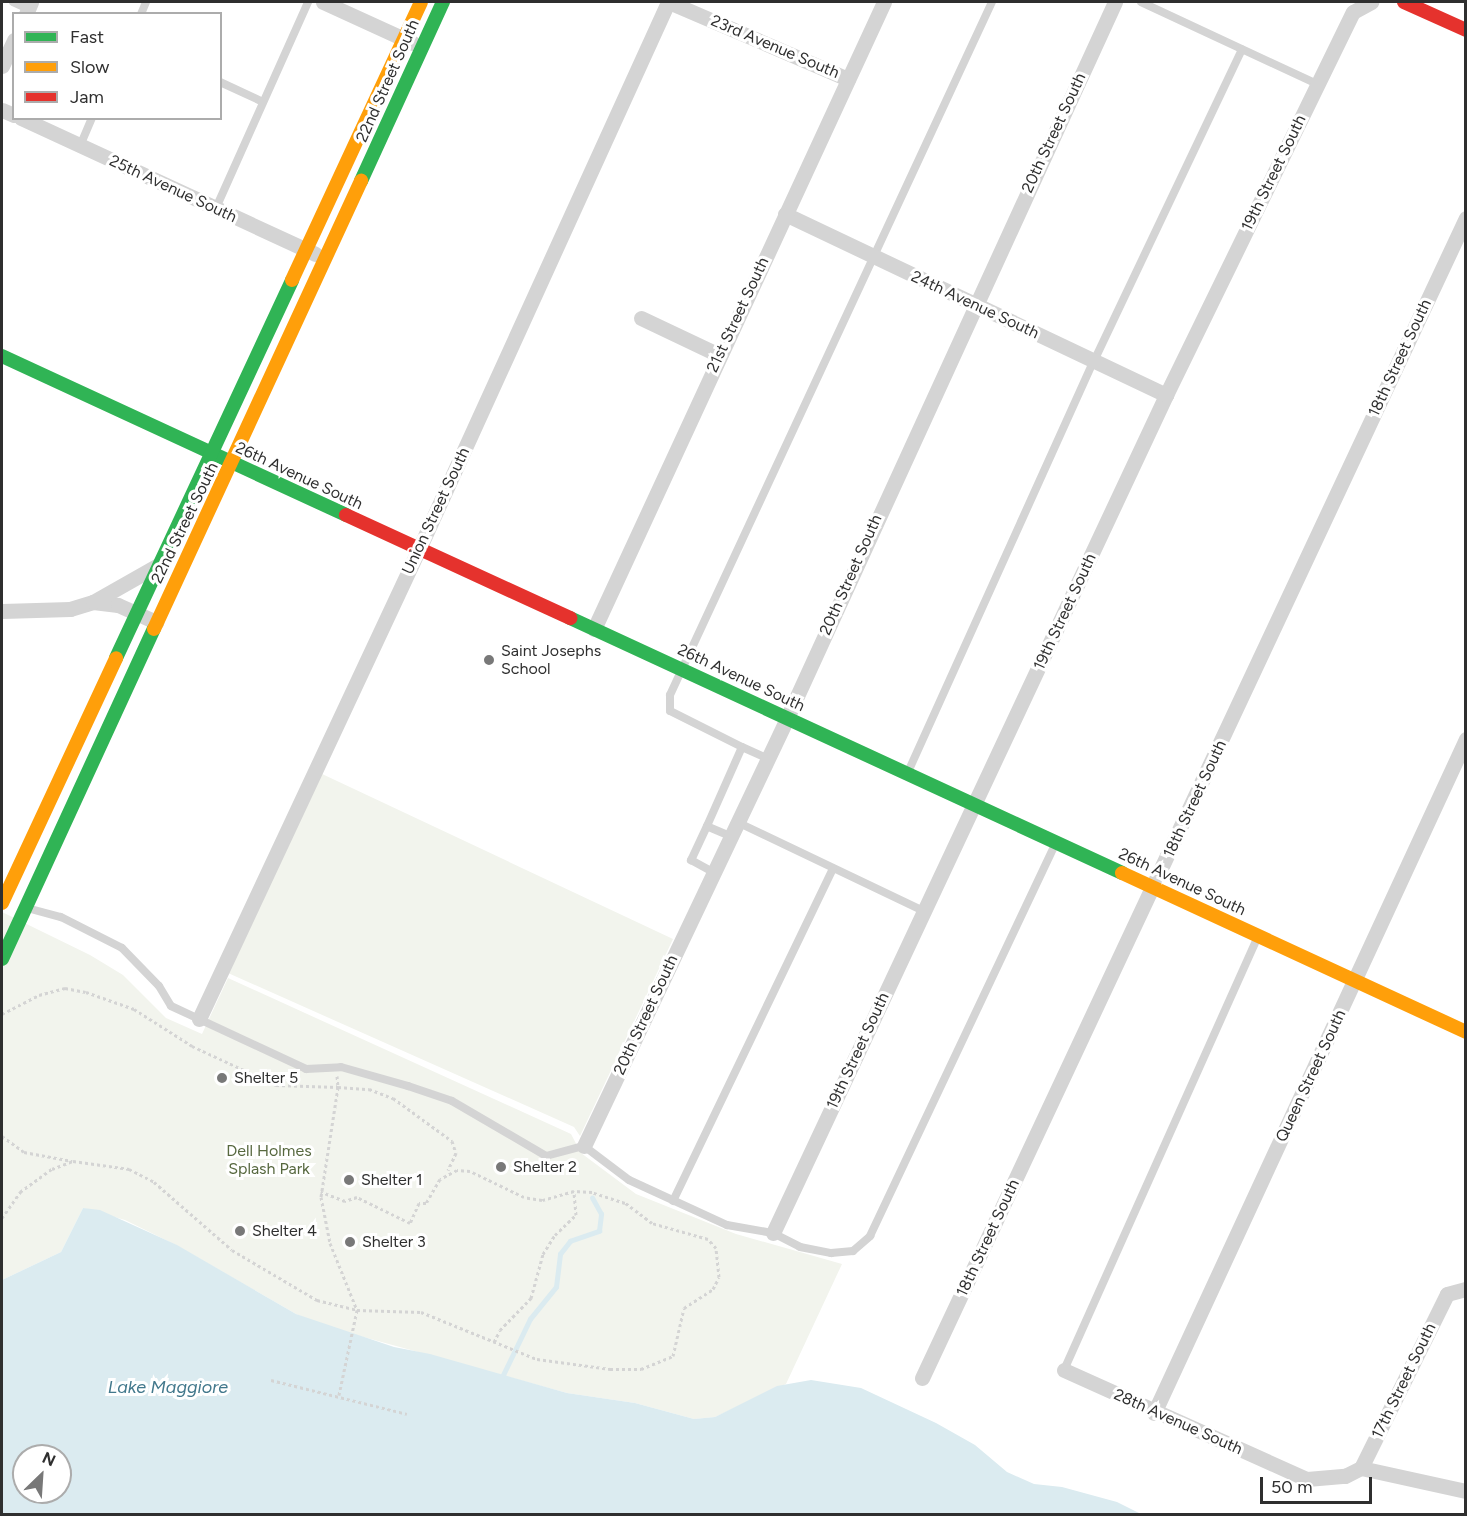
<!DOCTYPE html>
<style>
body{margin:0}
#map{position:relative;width:1467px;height:1516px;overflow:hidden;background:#fff;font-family:Figtree,sans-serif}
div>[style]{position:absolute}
.green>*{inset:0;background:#f2f4ed}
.water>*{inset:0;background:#dbebf0}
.stream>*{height:4.5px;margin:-2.25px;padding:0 2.25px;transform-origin:2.25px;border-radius:2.25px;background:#dbebf0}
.path>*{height:3px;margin-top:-1.5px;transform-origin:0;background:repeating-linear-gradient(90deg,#d4d4d4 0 3px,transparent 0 6px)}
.lane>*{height:8px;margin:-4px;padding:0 4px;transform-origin:4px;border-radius:4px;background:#d4d4d4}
.street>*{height:15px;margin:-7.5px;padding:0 7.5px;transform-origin:7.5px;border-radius:7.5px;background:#d4d4d4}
.fast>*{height:14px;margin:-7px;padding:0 7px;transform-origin:7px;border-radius:7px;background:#30b455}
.slow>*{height:14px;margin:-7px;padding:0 7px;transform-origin:7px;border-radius:7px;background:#ff9f0a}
.jam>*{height:14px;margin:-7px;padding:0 7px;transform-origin:7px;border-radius:7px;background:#e5322d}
.dots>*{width:16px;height:16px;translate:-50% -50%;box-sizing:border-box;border:3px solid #fff;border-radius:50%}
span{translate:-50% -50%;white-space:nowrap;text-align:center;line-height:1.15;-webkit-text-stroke:6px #fff;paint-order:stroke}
.street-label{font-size:16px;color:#2f2f2f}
.poi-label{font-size:16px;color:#2f2f2f}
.left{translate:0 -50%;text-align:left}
.park-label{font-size:16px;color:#57683f}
.water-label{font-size:18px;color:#42788c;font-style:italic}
.frame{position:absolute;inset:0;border:3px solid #2f2f2f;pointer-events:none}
.legend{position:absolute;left:12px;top:12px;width:210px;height:108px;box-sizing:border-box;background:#fff;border:2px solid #acacac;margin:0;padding:8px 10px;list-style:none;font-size:18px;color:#2f2f2f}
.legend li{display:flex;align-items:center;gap:12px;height:30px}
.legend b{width:30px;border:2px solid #acacac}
.north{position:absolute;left:12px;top:1444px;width:60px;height:60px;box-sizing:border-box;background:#fff;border:2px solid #acacac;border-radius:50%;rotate:25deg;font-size:16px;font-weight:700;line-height:24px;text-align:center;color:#2f2f2f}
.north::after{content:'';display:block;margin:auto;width:21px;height:27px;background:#787878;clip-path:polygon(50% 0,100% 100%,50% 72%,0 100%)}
.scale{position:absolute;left:1260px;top:1477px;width:112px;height:27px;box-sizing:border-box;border:3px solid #2f2f2f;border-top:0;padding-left:8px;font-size:18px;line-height:21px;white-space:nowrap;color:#2f2f2f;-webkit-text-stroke:4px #fff;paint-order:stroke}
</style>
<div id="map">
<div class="green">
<div style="clip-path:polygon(320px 773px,673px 939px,580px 1136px,574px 1127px,228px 973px)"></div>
<div style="clip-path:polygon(2px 912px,90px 955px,123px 975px,166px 1018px,202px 1034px,228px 978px,571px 1134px,581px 1153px,636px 1194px,736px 1234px,842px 1264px,786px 1384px,715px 1417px,694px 1419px,635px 1403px,567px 1393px,327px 1327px,296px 1314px,176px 1245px,125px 1220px,83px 1208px,61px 1252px,2px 1280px)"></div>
</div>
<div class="water">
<div style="clip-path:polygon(evenodd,83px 1208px,100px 1210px,177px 1245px,296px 1314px,394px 1347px,430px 1354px,567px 1393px,635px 1403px,694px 1419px,715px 1417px,777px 1386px,811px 1380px,861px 1388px,936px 1423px,975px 1445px,1007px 1472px,1034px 1484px,1062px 1487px,1117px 1502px,1141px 1514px,2px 1514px,2px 1280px,61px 1252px,83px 1208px,24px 1456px,60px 1456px,60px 1492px,24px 1492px,24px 1456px)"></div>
</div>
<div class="stream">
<div style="left:503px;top:1375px;width:62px;rotate:-64.3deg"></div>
<div style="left:530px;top:1319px;width:41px;rotate:-50.9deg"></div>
<div style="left:556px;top:1287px;width:33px;rotate:-83deg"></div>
<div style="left:560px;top:1254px;width:16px;rotate:-52deg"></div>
<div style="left:570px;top:1241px;width:31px;rotate:-19deg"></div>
<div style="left:599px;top:1231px;width:17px;rotate:-83deg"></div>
<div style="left:601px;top:1214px;width:18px;rotate:-119deg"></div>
</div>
<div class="path">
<div style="left:2px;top:1014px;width:42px;rotate:-27.2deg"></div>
<div style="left:39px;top:995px;width:27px;rotate:-15deg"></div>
<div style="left:65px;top:988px;width:21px;rotate:11deg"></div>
<div style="left:86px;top:992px;width:51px;rotate:19.5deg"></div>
<div style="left:134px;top:1009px;width:69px;rotate:32.5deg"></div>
<div style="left:192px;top:1046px;width:93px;rotate:24.9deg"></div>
<div style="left:276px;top:1085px;width:62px;rotate:1.8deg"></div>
<div style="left:338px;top:1087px;width:111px;rotate:98.8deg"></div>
<div style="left:321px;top:1197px;width:47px;rotate:78.9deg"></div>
<div style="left:330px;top:1243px;width:72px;rotate:68.1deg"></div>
<div style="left:357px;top:1310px;width:87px;rotate:102deg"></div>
<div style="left:337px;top:1076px;width:11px;rotate:85deg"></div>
<div style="left:338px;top:1087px;width:31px;rotate:4deg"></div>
<div style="left:369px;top:1089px;width:26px;rotate:21deg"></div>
<div style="left:393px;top:1098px;width:73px;rotate:36.1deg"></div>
<div style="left:452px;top:1141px;width:13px;rotate:72deg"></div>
<div style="left:456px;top:1153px;width:19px;rotate:115deg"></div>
<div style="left:2px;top:1136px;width:27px;rotate:36deg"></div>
<div style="left:24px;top:1152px;width:49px;rotate:10.6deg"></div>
<div style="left:2px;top:1218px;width:32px;rotate:-55deg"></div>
<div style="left:20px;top:1192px;width:39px;rotate:-36deg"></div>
<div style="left:52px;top:1169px;width:22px;rotate:-21deg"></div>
<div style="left:73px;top:1161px;width:57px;rotate:8.1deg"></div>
<div style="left:129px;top:1169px;width:28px;rotate:27deg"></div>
<div style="left:154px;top:1182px;width:103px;rotate:41.1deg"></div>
<div style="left:232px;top:1250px;width:99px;rotate:30.5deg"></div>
<div style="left:317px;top:1300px;width:41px;rotate:14deg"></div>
<div style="left:357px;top:1310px;width:64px;rotate:1.8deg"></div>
<div style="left:421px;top:1312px;width:125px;rotate:22.1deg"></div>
<div style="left:537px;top:1359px;width:74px;rotate:7.8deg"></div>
<div style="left:610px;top:1369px;width:31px"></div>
<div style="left:641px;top:1369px;width:35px;rotate:-22deg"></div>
<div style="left:673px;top:1356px;width:49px;rotate:-77.1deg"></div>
<div style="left:684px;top:1308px;width:35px;rotate:-33deg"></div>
<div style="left:713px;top:1289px;width:13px;rotate:-63deg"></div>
<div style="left:719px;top:1277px;width:29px;rotate:-96deg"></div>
<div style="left:716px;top:1248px;width:12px;rotate:-132deg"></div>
<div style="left:708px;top:1239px;width:58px;rotate:-164.1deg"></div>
<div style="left:652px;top:1223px;width:34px;rotate:-143deg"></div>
<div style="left:625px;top:1203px;width:35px;rotate:-162deg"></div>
<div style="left:592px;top:1192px;width:18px;rotate:-177deg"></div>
<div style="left:574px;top:1191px;width:33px;rotate:164deg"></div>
<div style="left:542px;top:1200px;width:18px;rotate:-171deg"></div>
<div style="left:524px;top:1197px;width:60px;rotate:-154.3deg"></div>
<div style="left:470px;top:1171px;width:13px;rotate:-176deg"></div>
<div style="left:457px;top:1170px;width:19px;rotate:152deg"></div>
<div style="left:440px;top:1179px;width:28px;rotate:120deg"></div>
<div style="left:426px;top:1203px;width:7px;rotate:180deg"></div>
<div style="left:419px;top:1203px;width:22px;rotate:114deg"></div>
<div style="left:410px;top:1223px;width:59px;rotate:-153.9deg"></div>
<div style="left:357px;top:1197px;width:13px;rotate:162deg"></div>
<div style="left:345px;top:1201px;width:26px;rotate:-159deg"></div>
<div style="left:494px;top:1342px;width:13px;rotate:-63deg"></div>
<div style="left:500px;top:1330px;width:45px;rotate:-45.9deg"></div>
<div style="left:531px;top:1298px;width:46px;rotate:-74.7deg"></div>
<div style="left:543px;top:1254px;width:22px;rotate:-58deg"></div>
<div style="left:555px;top:1235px;width:29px;rotate:-44deg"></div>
<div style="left:576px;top:1215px;width:24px;rotate:-95deg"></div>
<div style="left:271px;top:1380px;width:140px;rotate:14deg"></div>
</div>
<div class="lane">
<div style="left:13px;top:2px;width:17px;rotate:25deg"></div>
<div style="left:1141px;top:2px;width:194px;rotate:25deg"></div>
<div style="left:141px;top:14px;width:13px;rotate:-67deg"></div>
<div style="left:220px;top:82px;width:47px;rotate:24.9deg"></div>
<div style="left:80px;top:146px;width:30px;rotate:-67deg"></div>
<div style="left:216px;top:208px;width:226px;rotate:-65.9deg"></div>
<div style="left:742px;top:747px;width:27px;rotate:24deg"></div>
<div style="left:908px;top:772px;width:451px;rotate:-65.7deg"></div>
<div style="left:1094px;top:361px;width:345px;rotate:-64.6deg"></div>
<div style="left:737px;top:822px;width:207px;rotate:25.5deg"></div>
<div style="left:707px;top:826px;width:38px;rotate:115deg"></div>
<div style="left:691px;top:860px;width:25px;rotate:29deg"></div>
<div style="left:730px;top:836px;width:25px;rotate:-157deg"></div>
<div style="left:707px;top:826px;width:86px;rotate:-66.1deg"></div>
<div style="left:742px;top:747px;width:80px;rotate:-153.4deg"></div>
<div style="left:670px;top:711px;width:16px;rotate:-90deg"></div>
<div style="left:670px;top:695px;width:764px;rotate:-65.08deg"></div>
<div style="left:27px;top:908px;width:35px;rotate:15deg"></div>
<div style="left:61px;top:917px;width:68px;rotate:26.9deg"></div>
<div style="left:122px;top:948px;width:53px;rotate:45.8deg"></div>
<div style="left:159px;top:986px;width:23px;rotate:59deg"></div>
<div style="left:171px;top:1006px;width:149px;rotate:25deg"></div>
<div style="left:306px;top:1069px;width:35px;rotate:-3deg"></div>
<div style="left:341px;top:1067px;width:70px;rotate:15.8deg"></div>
<div style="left:408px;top:1086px;width:46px;rotate:18.8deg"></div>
<div style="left:452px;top:1101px;width:109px;rotate:30.3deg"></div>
<div style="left:546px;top:1156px;width:39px;rotate:-15deg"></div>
<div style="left:584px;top:1146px;width:56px;rotate:37.1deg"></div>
<div style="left:629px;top:1180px;width:108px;rotate:24.7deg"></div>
<div style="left:727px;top:1225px;width:47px;rotate:9.9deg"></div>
<div style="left:773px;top:1233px;width:30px;rotate:27deg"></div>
<div style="left:800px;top:1247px;width:32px;rotate:11deg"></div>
<div style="left:831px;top:1253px;width:22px;rotate:-5deg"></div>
<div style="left:853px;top:1251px;width:23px;rotate:-41deg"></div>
<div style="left:870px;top:1236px;width:433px;rotate:-64.7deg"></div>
<div style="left:673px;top:1201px;width:369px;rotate:-64.3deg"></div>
<div style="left:1064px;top:1370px;width:474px;rotate:-65.9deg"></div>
</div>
<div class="street">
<div style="left:323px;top:2px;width:99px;rotate:24.5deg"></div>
<div style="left:669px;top:2px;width:195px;rotate:23.3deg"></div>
<div style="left:26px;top:14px;width:13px;rotate:-67deg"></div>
<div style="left:2px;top:66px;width:29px;rotate:-65deg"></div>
<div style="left:2px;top:110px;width:13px;rotate:23deg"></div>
<div style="left:21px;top:118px;width:324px;rotate:24.8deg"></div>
<div style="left:785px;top:214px;width:422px;rotate:25.4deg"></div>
<div style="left:641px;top:318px;width:86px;rotate:25.4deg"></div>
<div style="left:93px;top:602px;width:25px;rotate:7deg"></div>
<div style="left:118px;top:605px;width:42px;rotate:24.1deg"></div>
<div style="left:2px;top:611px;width:68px;rotate:-1.7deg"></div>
<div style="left:70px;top:609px;width:24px;rotate:-17deg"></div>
<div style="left:93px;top:602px;width:75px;rotate:-29.6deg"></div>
<div style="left:594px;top:629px;width:691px;rotate:-65.18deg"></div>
<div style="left:199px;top:1019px;width:519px;rotate:-64.92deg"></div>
<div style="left:419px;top:549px;width:601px;rotate:-65.52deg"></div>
<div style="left:584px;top:1146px;width:474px;rotate:-64.6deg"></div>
<div style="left:787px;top:718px;width:788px;rotate:-65.39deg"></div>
<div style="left:773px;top:1233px;width:926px;rotate:-64.87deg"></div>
<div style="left:1166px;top:395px;width:426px;rotate:-64deg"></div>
<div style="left:1353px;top:12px;width:21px;rotate:-29deg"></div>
<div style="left:1064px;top:1370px;width:266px;rotate:24.2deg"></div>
<div style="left:1307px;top:1479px;width:38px;rotate:-5deg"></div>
<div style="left:1345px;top:1476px;width:18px;rotate:-27deg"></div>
<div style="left:1361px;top:1468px;width:107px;rotate:12.4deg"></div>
<div style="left:922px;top:1378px;width:1281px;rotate:-64.88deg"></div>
<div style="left:1154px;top:1413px;width:743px;rotate:-65.16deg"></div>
<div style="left:1361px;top:1468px;width:194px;rotate:-63.7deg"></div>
<div style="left:1447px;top:1294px;width:20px;rotate:-15deg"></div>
</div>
<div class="fast">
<div style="left:361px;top:181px;width:197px;rotate:-65.4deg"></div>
<div style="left:2px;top:356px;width:379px;rotate:24.8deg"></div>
<div style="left:570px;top:618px;width:608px;rotate:24.79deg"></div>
<div style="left:116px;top:658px;width:417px;rotate:-65deg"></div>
<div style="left:2px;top:959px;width:363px;rotate:-65.3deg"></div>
</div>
<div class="slow">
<div style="left:292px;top:280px;width:306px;rotate:-65.1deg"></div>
<div style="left:154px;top:629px;width:494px;rotate:-65.2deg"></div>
<div style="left:1122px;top:873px;width:379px;rotate:24.8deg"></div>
<div style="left:2px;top:903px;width:270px;rotate:-65deg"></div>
</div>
<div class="jam">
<div style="left:1404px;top:2px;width:68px;rotate:24.3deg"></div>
<div style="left:346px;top:515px;width:247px;rotate:24.7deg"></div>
</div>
<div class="dots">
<div style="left:489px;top:660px;background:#787878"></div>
<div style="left:222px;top:1078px;background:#787878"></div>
<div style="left:501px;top:1167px;background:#787878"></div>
<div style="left:349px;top:1180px;background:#787878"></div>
<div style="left:240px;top:1231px;background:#787878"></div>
<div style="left:350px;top:1242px;background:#787878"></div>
</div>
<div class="street-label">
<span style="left:775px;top:47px;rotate:23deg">23rd Avenue South</span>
<span style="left:388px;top:81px;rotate:-66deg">22nd Street South</span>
<span style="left:1054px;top:133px;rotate:-65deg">20th Street South</span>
<span style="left:1274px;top:173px;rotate:-64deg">19th Street South</span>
<span style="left:173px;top:189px;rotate:25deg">25th Avenue South</span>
<span style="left:975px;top:305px;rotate:25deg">24th Avenue South</span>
<span style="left:738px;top:315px;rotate:-65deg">21st Street South</span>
<span style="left:1400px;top:358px;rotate:-65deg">18th Street South</span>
<span style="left:299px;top:476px;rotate:25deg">26th Avenue South</span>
<span style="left:436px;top:511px;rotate:-65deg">Union Street South</span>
<span style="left:185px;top:523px;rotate:-64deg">22nd Street South</span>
<span style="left:851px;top:575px;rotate:-66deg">20th Street South</span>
<span style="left:1065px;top:612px;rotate:-65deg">19th Street South</span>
<span style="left:741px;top:678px;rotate:25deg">26th Avenue South</span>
<span style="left:1195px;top:799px;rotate:-65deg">18th Street South</span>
<span style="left:1182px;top:882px;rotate:25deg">26th Avenue South</span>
<span style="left:646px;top:1015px;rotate:-65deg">20th Street South</span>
<span style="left:858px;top:1051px;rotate:-65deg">19th Street South</span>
<span style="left:1311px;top:1076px;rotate:-65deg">Queen Street South</span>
<span style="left:988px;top:1238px;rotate:-65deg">18th Street South</span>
<span style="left:1404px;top:1381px;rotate:-64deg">17th Street South</span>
<span style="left:1178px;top:1422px;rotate:24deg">28th Avenue South</span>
</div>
<div class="poi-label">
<span class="left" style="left:501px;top:660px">Saint Josephs<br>School</span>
<span class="left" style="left:234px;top:1078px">Shelter 5</span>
<span class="left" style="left:513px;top:1167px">Shelter 2</span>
<span class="left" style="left:361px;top:1180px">Shelter 1</span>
<span class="left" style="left:252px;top:1231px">Shelter 4</span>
<span class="left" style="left:362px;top:1242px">Shelter 3</span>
</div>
<div class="park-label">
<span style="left:269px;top:1160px">Dell Holmes<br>Splash Park</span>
</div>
<div class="water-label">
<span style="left:168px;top:1387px">Lake Maggiore</span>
</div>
<div class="frame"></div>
<ul class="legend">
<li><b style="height:8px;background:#30b455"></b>Fast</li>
<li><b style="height:8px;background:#ff9f0a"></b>Slow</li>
<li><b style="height:8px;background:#e5322d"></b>Jam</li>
</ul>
<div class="north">N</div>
<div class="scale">50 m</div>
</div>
